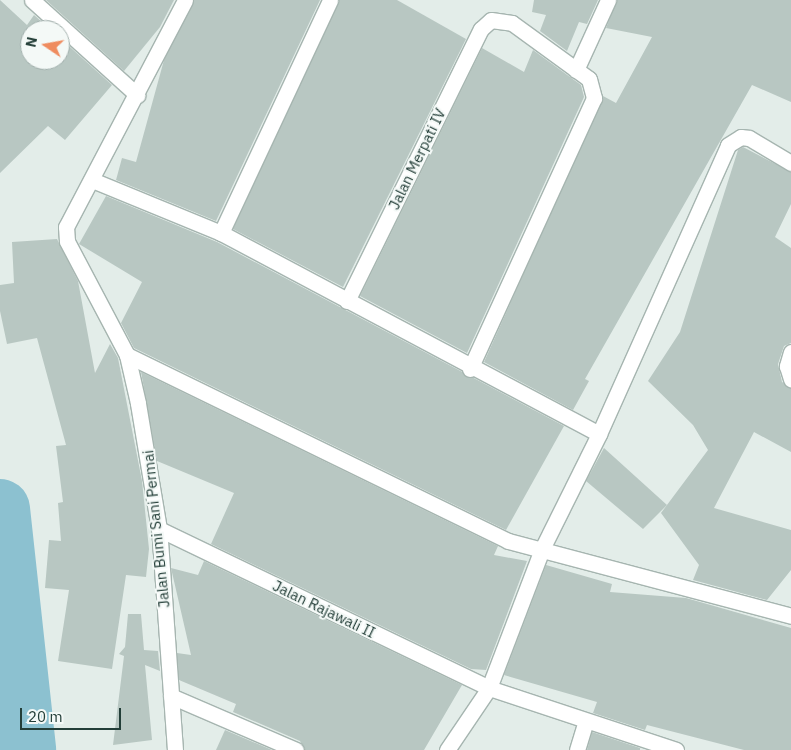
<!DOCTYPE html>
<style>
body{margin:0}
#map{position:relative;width:791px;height:750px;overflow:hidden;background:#e3ede9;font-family:"IBM Plex Sans",sans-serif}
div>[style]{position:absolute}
.river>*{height:60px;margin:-30px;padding:0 30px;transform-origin:30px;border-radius:30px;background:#8cc1d0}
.building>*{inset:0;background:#b8c7c2}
.roads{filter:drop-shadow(1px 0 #a6b5b0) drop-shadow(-1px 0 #a6b5b0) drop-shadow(0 1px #a6b5b0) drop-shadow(0 -1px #a6b5b0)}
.minor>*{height:15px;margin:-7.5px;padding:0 7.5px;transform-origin:7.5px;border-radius:7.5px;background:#fff}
span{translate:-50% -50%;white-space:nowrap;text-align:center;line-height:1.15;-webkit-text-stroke:4px #f4f9f7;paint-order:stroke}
.street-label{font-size:15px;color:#233e38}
.north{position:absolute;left:20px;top:20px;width:50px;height:50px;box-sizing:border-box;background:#f4f9f7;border:1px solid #a0aeab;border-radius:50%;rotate:282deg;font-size:14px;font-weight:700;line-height:20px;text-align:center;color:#233e38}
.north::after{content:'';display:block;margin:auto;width:18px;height:22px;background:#ef8c5f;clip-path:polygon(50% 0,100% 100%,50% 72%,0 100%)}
.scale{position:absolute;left:20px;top:708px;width:101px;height:22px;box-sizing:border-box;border:2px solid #233e38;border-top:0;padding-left:6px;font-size:15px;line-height:18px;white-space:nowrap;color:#233e38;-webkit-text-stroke:4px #f4f9f7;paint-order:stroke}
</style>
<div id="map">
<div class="river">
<div style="left:0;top:509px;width:242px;rotate:83.8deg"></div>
</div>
<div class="building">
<div style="clip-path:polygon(0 0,27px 25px,34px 15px,51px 30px,30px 30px,30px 60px,60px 60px,60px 38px,112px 85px,65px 140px,48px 126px,0 173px)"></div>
<div style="clip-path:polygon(46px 0,174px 0,160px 27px,124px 71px)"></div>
<div style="clip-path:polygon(194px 0,320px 0,216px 221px,116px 180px,122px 158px,136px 162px,164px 60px)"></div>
<div style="clip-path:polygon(339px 0,397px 0,466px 39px,343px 287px,233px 229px)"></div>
<div style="clip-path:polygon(534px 0,598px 0,587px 24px,579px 22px,567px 51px,540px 31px,546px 15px,532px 12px)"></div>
<div style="clip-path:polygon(617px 0,791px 0,791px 102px,752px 85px,585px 379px,589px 381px,573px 410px,484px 362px,603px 96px,616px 103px,652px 37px,606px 28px)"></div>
<div style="clip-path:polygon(482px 48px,524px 72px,533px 50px,581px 85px,584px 97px,467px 353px,360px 296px)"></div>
<div style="clip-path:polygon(743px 147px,791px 172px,791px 204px,775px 237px,791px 248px,791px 343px,784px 346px,778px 364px,782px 382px,791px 388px,791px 452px,754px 432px,714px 508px,791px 530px,791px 570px,767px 600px,693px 580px,699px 565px,661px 513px,708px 450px,693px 425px,648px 381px,680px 332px,738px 150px)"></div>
<div style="clip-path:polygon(106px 196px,217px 242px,564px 426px,506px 530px,134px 348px,121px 323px,142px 282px,79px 244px)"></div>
<div style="clip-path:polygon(57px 239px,78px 281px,95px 373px,110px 344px,118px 358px,142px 481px,149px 549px,146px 577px,126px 575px,112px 669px,58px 661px,69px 590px,45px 588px,49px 540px,61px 541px,58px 503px,63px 502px,56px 446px,66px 445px,37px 338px,7px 344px,0 311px,0 285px,14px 283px,12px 242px)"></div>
<div style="clip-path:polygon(141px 372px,498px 546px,494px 555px,527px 561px,486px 670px,471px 669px,211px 544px,234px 493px,157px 461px)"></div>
<div style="clip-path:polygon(604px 448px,667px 505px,643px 529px,586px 481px)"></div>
<div style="clip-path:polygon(204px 561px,462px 685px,424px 750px,305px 750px,300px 741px,233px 712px,236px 704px,179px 680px,177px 653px,191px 655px,171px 568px,198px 575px)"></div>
<div style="clip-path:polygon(546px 565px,612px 584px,610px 592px,686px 598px,791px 628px,791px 750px,744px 750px,647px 725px,645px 730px,593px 713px,597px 702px,504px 675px)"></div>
<div style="clip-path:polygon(128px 614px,141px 614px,144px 650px,158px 651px,160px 671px,145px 665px,152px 740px,113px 745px,124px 656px,119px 654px,125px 647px)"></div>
<div style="clip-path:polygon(225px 730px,272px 750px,216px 750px)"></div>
<div style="clip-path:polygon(592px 732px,640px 748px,640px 750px,587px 750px)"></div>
</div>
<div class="roads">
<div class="minor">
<div style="left:32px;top:0;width:142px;rotate:42.1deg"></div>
<div style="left:576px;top:70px;width:77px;rotate:-65.4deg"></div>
<div style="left:92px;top:180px;width:139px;rotate:22.3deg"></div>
<div style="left:221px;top:233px;width:428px;rotate:28deg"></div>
<div style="left:221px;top:233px;width:257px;rotate:-64.9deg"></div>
<div style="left:347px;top:301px;width:303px;rotate:-63.8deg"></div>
<div style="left:481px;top:29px;width:13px;rotate:-42deg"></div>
<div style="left:491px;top:20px;width:21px;rotate:8deg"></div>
<div style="left:512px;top:23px;width:95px;rotate:36deg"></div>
<div style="left:589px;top:79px;width:20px;rotate:75deg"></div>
<div style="left:594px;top:98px;width:298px;rotate:114.6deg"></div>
<div style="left:791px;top:352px;width:15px;rotate:106deg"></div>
<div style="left:787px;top:366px;width:14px;rotate:73deg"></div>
<div style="left:127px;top:355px;width:424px;rotate:26deg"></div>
<div style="left:508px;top:541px;width:293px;rotate:14.8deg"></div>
<div style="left:159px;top:529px;width:366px;rotate:25.7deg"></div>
<div style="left:489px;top:688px;width:197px;rotate:18.3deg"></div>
<div style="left:171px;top:696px;width:136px;rotate:23.4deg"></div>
<div style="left:175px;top:750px;width:222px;rotate:-94.1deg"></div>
<div style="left:159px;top:529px;width:128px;rotate:-99.5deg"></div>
<div style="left:138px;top:403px;width:49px;rotate:-102.9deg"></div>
<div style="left:127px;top:355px;width:129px;rotate:-117.8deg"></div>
<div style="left:67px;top:241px;width:14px;rotate:-94deg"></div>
<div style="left:66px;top:227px;width:256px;rotate:-62.3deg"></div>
<div style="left:447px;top:750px;width:75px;rotate:-55.9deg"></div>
<div style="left:489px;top:688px;width:149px;rotate:-69.1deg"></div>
<div style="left:542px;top:549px;width:128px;rotate:-63.6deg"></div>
<div style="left:599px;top:434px;width:316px;rotate:-65.9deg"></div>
<div style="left:728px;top:145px;width:15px;rotate:-32deg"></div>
<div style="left:741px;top:137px;width:8px;rotate:7deg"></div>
<div style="left:749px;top:138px;width:49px;rotate:30.8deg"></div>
<div style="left:577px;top:750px;width:30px;rotate:-73deg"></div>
</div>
</div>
<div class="street-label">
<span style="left:417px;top:159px;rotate:-64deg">Jalan Merpati IV</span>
<span style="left:156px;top:529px;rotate:-96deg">Jalan Bumi Sani Permai</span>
<span style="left:324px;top:609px;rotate:26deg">Jalan Rajawali II</span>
</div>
<div class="north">N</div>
<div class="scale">20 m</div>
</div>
